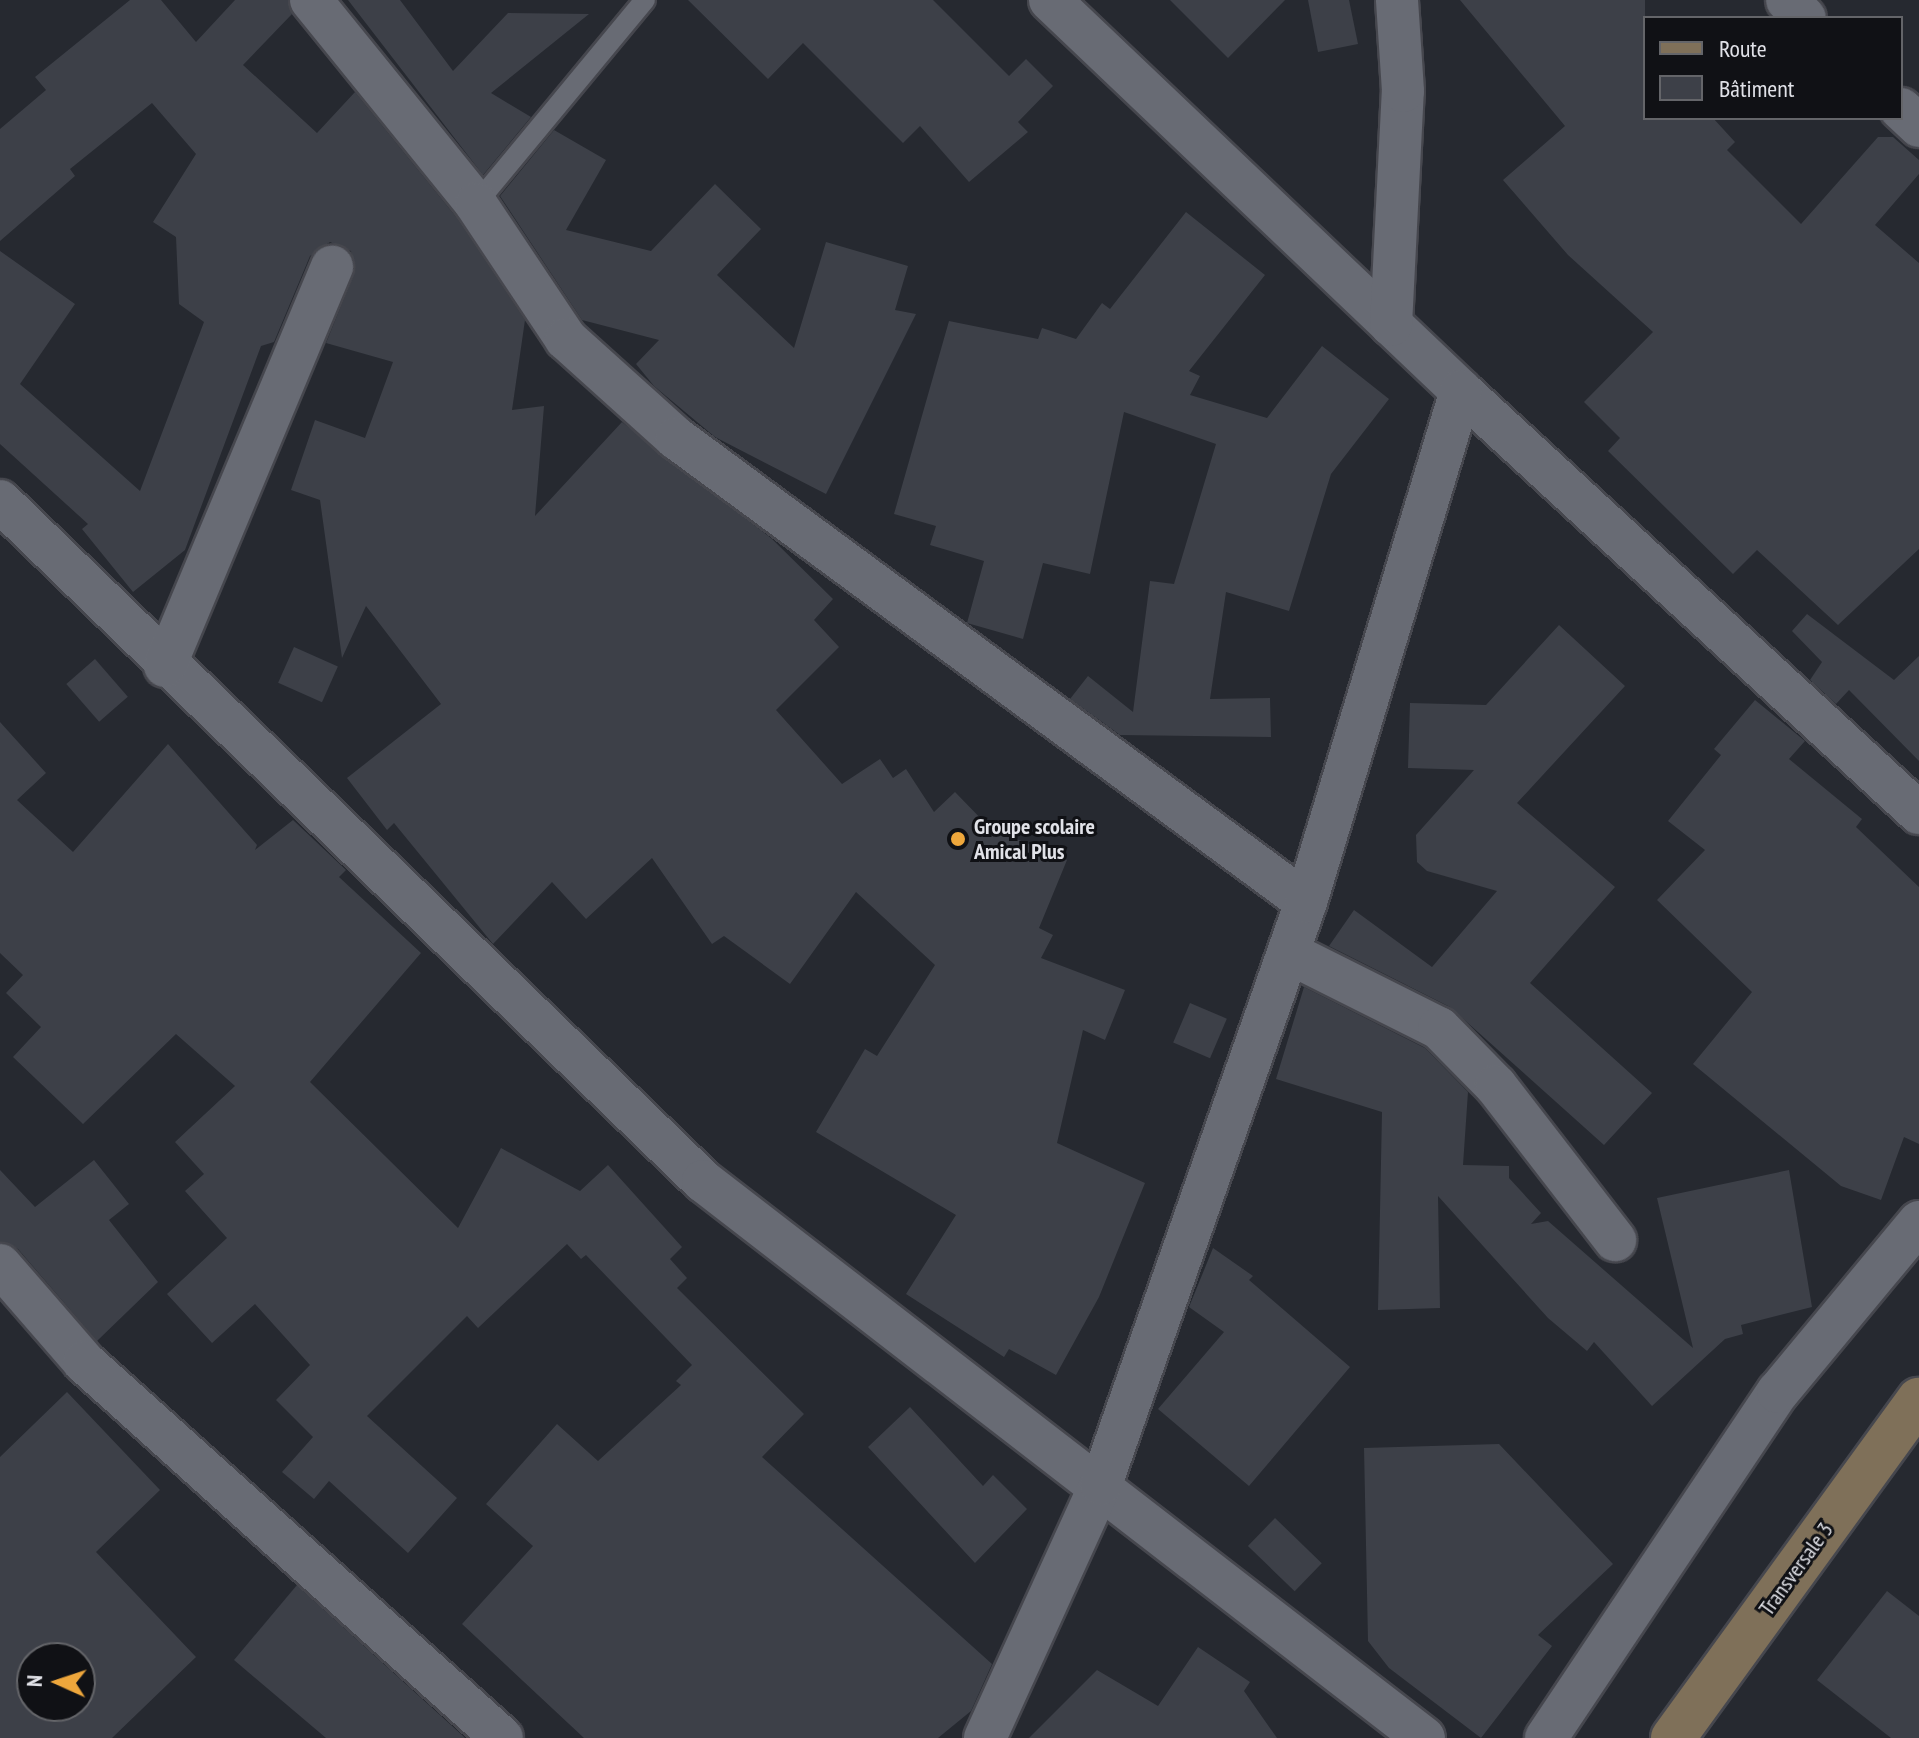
<!DOCTYPE html>
<meta charset="utf-8">
<style>
body{margin:0}
#map{position:relative;width:1919px;height:1738px;overflow:hidden;background:#262930;font-family:"PT Sans Narrow",sans-serif}
div>[style]{position:absolute}
.building>*{inset:0;background:#3d4048;transform-origin:0 0}
.roads{filter:drop-shadow(2px 0 #46474e) drop-shadow(-2px 0 #46474e) drop-shadow(0 2px #46474e) drop-shadow(0 -2px #46474e)}
.lane>*{height:20px;margin:-10px;padding:0 10px;transform-origin:10px;border-radius:10px;background:#686b74}
.street>*{height:42px;margin:-21px;padding:0 21px;transform-origin:21px;border-radius:21px;background:#686b74}
.secondary>*{height:44px;margin:-22px;padding:0 22px;transform-origin:22px;border-radius:22px;background:#7f7059}
.dots>*{width:22px;height:22px;translate:-50% -50%;box-sizing:border-box;border:4px solid #101115;border-radius:50%}
span{translate:-50% -50%;white-space:nowrap;text-align:center;line-height:1.15;-webkit-text-stroke:6px #101115;paint-order:stroke}
.poi-label{font-size:22px;color:#e1e2e8;font-weight:700}
.left{translate:0 -50%;text-align:left}
.street-label{font-size:22px;color:#e1e2e8}
.legend{position:absolute;left:1643px;top:16px;width:260px;height:104px;box-sizing:border-box;background:#101115;border:2px solid #646569;margin:0;padding:10px 14px;list-style:none;font-size:24px;color:#e1e2e8}
.legend li{display:flex;align-items:center;gap:16px;height:40px}
.legend b{width:40px;border:2px solid #646569}
.north{position:absolute;left:16px;top:1642px;width:80px;height:80px;box-sizing:border-box;background:#101115;border:2px solid #646569;border-radius:50%;rotate:273deg;font-size:22px;font-weight:700;line-height:32px;text-align:center;color:#e1e2e8}
.north::after{content:'';display:block;margin:auto;width:28px;height:36px;background:#eea73c;clip-path:polygon(50% 0,100% 100%,50% 72%,0 100%)}
</style>
<div id="map">
<div class="building">
<div style="clip-path:polygon(130px 0,161px 0,196px 42px,235px 0,288px 0,292px 14px,243px 65px,317px 133px,355px 92px,457px 218px,525px 320px,512px 410px,544px 406px,535px 516px,622px 422px,771px 538px,833px 599px,814px 620px,839px 647px,776px 710px,842px 784px,880px 759px,893px 778px,906px 769px,934px 812px,955px 792px,990px 828px,1067px 860px,1039px 928px,1053px 935px,1041px 958px,1125px 990px,1105px 1040px,1083px 1030px,1057px 1143px,1145px 1183px,1099px 1297px,1056px 1375px,1009px 1349px,1004px 1357px,906px 1294px,956px 1215px,816px 1132px,865px 1049px,877px 1056px,935px 965px,856px 892px,790px 984px,724px 936px,712px 944px,652px 858px,586px 919px,552px 882px,493px 944px,394px 823px,387px 830px,347px 778px,441px 704px,366px 606px,342px 658px,320px 500px,291px 490px,315px 420px,365px 438px,393px 362px,326px 343px,354px 274px,351px 251px,330px 242px,310px 256px,274px 342px,261px 346px,185px 550px,133px 592px,82px 529px,88px 524px,0 444px,0 251px,75px 304px,20px 384px,140px 491px,204px 322px,179px 304px,176px 237px,153px 222px,196px 154px,152px 103px,70px 169px,75px 176px,0 241px,0 129px,46px 90px,35px 77px)"></div>
<div style="clip-path:polygon(348px 0,400px 0,453px 71px,508px 13px,589px 14px,491px 93px,531px 117px,483px 175px)"></div>
<div style="clip-path:polygon(688px 0,933px 0,1009px 76px,1026px 59px,1053px 86px,1018px 122px,1028px 132px,969px 182px,920px 126px,903px 143px,803px 43px,768px 79px)"></div>
<div style="clip-path:polygon(1170px 0,1285px 0,1228px 58px)"></div>
<div style="clip-path:polygon(1308px 0,1349px 0,1358px 44px,1318px 52px)"></div>
<div style="clip-path:polygon(1460px 0,1645px 0,1645px 118px,1713px 118px,1735px 142px,1727px 150px,1801px 224px,1878px 137px,1893px 137px,1919px 160px,1919px 174px,1875px 225px,1919px 263px,1919px 549px,1838px 625px,1757px 550px,1733px 574px,1608px 451px,1620px 438px,1584px 402px,1653px 332px,1568px 255px,1503px 180px,1565px 126px)"></div>
<div style="clip-path:polygon(554px 130px,606px 160px,566px 230px,651px 251px,715px 184px,761px 229px,717px 275px,794px 348px,826px 242px,908px 266px,895px 310px,916px 314px,826px 494px,715px 437px,654px 386px,636px 364px,659px 340px,582px 320px,500px 196px)"></div>
<div style="clip-path:polygon(1186px 212px,1265px 275px,1189px 371px,1200px 376px,1190px 395px,1267px 418px,1322px 346px,1389px 399px,1331px 474px,1289px 611px,1226px 592px,1210px 699px,1270px 698px,1271px 737px,1120px 735px,1070px 699px,1088px 676px,1133px 712px,1150px 581px,1174px 584px,1216px 444px,1124px 412px,1090px 574px,1043px 563px,1023px 639px,967px 623px,984px 561px,930px 545px,936px 526px,894px 514px,949px 321px,1038px 339px,1042px 328px,1076px 339px,1102px 303px,1110px 309px)"></div>
<div style="clip-path:polygon(1807px 614px,1894px 680px,1919px 656px,1919px 761px,1849px 690px,1836px 704px,1810px 680px,1822px 662px,1792px 631px)"></div>
<div style="clip-path:polygon(1559px 625px,1625px 686px,1517px 803px,1615px 887px,1530px 983px,1652px 1093px,1604px 1145px,1450px 1007px,1329px 946px,1354px 910px,1432px 967px,1497px 891px,1427px 871px,1417px 862px,1416px 835px,1474px 770px,1408px 768px,1410px 703px,1486px 705px)"></div>
<div style="left:294px;top:647px;width:48px;height:39px;rotate:24deg"></div>
<div style="left:95px;top:659px;width:50px;height:38px;rotate:49deg"></div>
<div style="clip-path:polygon(1755px 700px,1805px 741px,1789px 759px,1862px 819px,1856px 827px,1919px 887px,1919px 1144px,1904px 1137px,1881px 1200px,1841px 1186px,1693px 1064px,1752px 992px,1657px 900px,1705px 850px,1668px 821px,1721px 755px,1714px 749px)"></div>
<div style="clip-path:polygon(0 722px,46px 773px,17px 800px,73px 852px,168px 744px,257px 845px,255px 850px,293px 820px,346px 870px,339px 877px,421px 953px,310px 1082px,458px 1228px,501px 1148px,580px 1191px,608px 1165px,682px 1247px,670px 1259px,687px 1278px,677px 1288px,804px 1414px,762px 1457px,992px 1664px,971px 1711px,938px 1738px,584px 1738px,462px 1624px,533px 1546px,486px 1504px,557px 1424px,598px 1461px,681px 1385px,676px 1381px,692px 1365px,586px 1255px,581px 1259px,567px 1244px,478px 1328px,467px 1316px,367px 1416px,457px 1498px,408px 1553px,329px 1481px,314px 1499px,282px 1472px,313px 1437px,276px 1400px,310px 1365px,255px 1304px,212px 1343px,167px 1294px,227px 1238px,185px 1191px,204px 1174px,175px 1142px,235px 1086px,176px 1034px,83px 1124px,13px 1057px,41px 1027px,6px 993px,23px 975px,0 953px)"></div>
<div style="clip-path:polygon(1304px 987px,1425px 1048px,1468px 1092px,1463px 1165px,1509px 1166px,1509px 1178px,1541px 1213px,1531px 1224px,1548px 1221px,1693px 1348px,1657px 1198px,1789px 1170px,1812px 1307px,1741px 1325px,1743px 1334px,1725px 1339px,1652px 1406px,1594px 1342px,1587px 1351px,1548px 1318px,1438px 1196px,1440px 1308px,1378px 1310px,1382px 1112px,1276px 1079px)"></div>
<div style="left:1190px;top:1003px;width:40px;height:43px;rotate:23deg"></div>
<div style="clip-path:polygon(94px 1160px,129px 1204px,109px 1220px,158px 1282px,97px 1341px,18px 1249px,0 1242px,0 1170px,35px 1207px)"></div>
<div style="clip-path:polygon(1213px 1248px,1253px 1276px,1249px 1280px,1350px 1367px,1249px 1486px,1158px 1409px,1224px 1332px,1189px 1307px)"></div>
<div style="clip-path:polygon(evenodd,67px 1392px,160px 1490px,96px 1552px,196px 1657px,112px 1738px,0 1738px,0 1457px,67px 1392px,32px 1658px,80px 1658px,80px 1706px,32px 1706px,32px 1658px)"></div>
<div style="clip-path:polygon(910px 1407px,983px 1486px,993px 1475px,1027px 1509px,975px 1563px,868px 1447px)"></div>
<div style="clip-path:polygon(1499px 1444px,1613px 1564px,1538px 1635px,1552px 1646px,1481px 1738px,1389px 1668px,1368px 1641px,1364px 1448px)"></div>
<div style="left:1275px;top:1518px;width:65px;height:39px;rotate:44deg"></div>
<div style="clip-path:polygon(297px 1585px,462px 1735px,465px 1738px,326px 1738px,234px 1660px)"></div>
<div style="clip-path:polygon(1887px 1591px,1919px 1616px,1919px 1738px,1891px 1738px,1817px 1680px)"></div>
<div style="clip-path:polygon(1198px 1647px,1250px 1682px,1244px 1691px,1277px 1738px,1029px 1738px,1097px 1670px,1158px 1706px)"></div>
</div>
<div class="roads">
<div class="lane">
<div style="left:476px;top:204px;width:265px;rotate:-50.4deg"></div>
</div>
<div class="street">
<div style="left:311px;top:0;width:262px;rotate:51deg"></div>
<div style="left:476px;top:204px;width:162px;rotate:56.3deg"></div>
<div style="left:566px;top:339px;width:148px;rotate:42deg"></div>
<div style="left:676px;top:438px;width:782px;rotate:36.37deg"></div>
<div style="left:1050px;top:0;width:567px;rotate:43.57deg"></div>
<div style="left:1461px;top:391px;width:623px;rotate:42.66deg"></div>
<div style="left:1787px;top:0;width:25px;rotate:45deg"></div>
<div style="left:1901px;top:109px;width:25px;rotate:43deg"></div>
<div style="left:1391px;top:325px;width:234px;rotate:-87.1deg"></div>
<div style="left:1403px;top:91px;width:91px;rotate:-93.8deg"></div>
<div style="left:0;top:501px;width:978px;rotate:44.05deg"></div>
<div style="left:703px;top:1181px;width:911px;rotate:37.69deg"></div>
<div style="left:165px;top:666px;width:433px;rotate:-67.3deg"></div>
<div style="left:1289px;top:953px;width:168px;rotate:26.6deg"></div>
<div style="left:1439px;top:1028px;width:81px;rotate:45.5deg"></div>
<div style="left:1496px;top:1086px;width:195px;rotate:52.3deg"></div>
<div style="left:0;top:1265px;width:128px;rotate:49.1deg"></div>
<div style="left:84px;top:1362px;width:562px;rotate:41.97deg"></div>
<div style="left:985px;top:1738px;width:279px;rotate:-65.5deg"></div>
<div style="left:1101px;top:1484px;width:617px;rotate:-70.6deg"></div>
<div style="left:1306px;top:902px;width:534px;rotate:-73.13deg"></div>
<div style="left:1546px;top:1738px;width:417px;rotate:-56.2deg"></div>
<div style="left:1778px;top:1392px;width:221px;rotate:-50.3deg"></div>
</div>
<div class="secondary">
<div style="left:1673px;top:1738px;width:418px;rotate:-54deg"></div>
</div>
</div>
<div class="dots">
<div style="left:958px;top:839px;background:#eea73c"></div>
</div>
<div class="poi-label">
<span class="left" style="left:974px;top:839px">Groupe scolaire<br>Amical Plus</span>
</div>
<div class="street-label">
<span style="left:1796px;top:1569px;rotate:-54deg">Transversale 3</span>
</div>
<ul class="legend">
<li><b style="height:10px;background:#7f7059"></b>Route</li>
<li><b style="height:22px;background:#3d4048"></b>Bâtiment</li>
</ul>
<div class="north">N</div>
</div>
